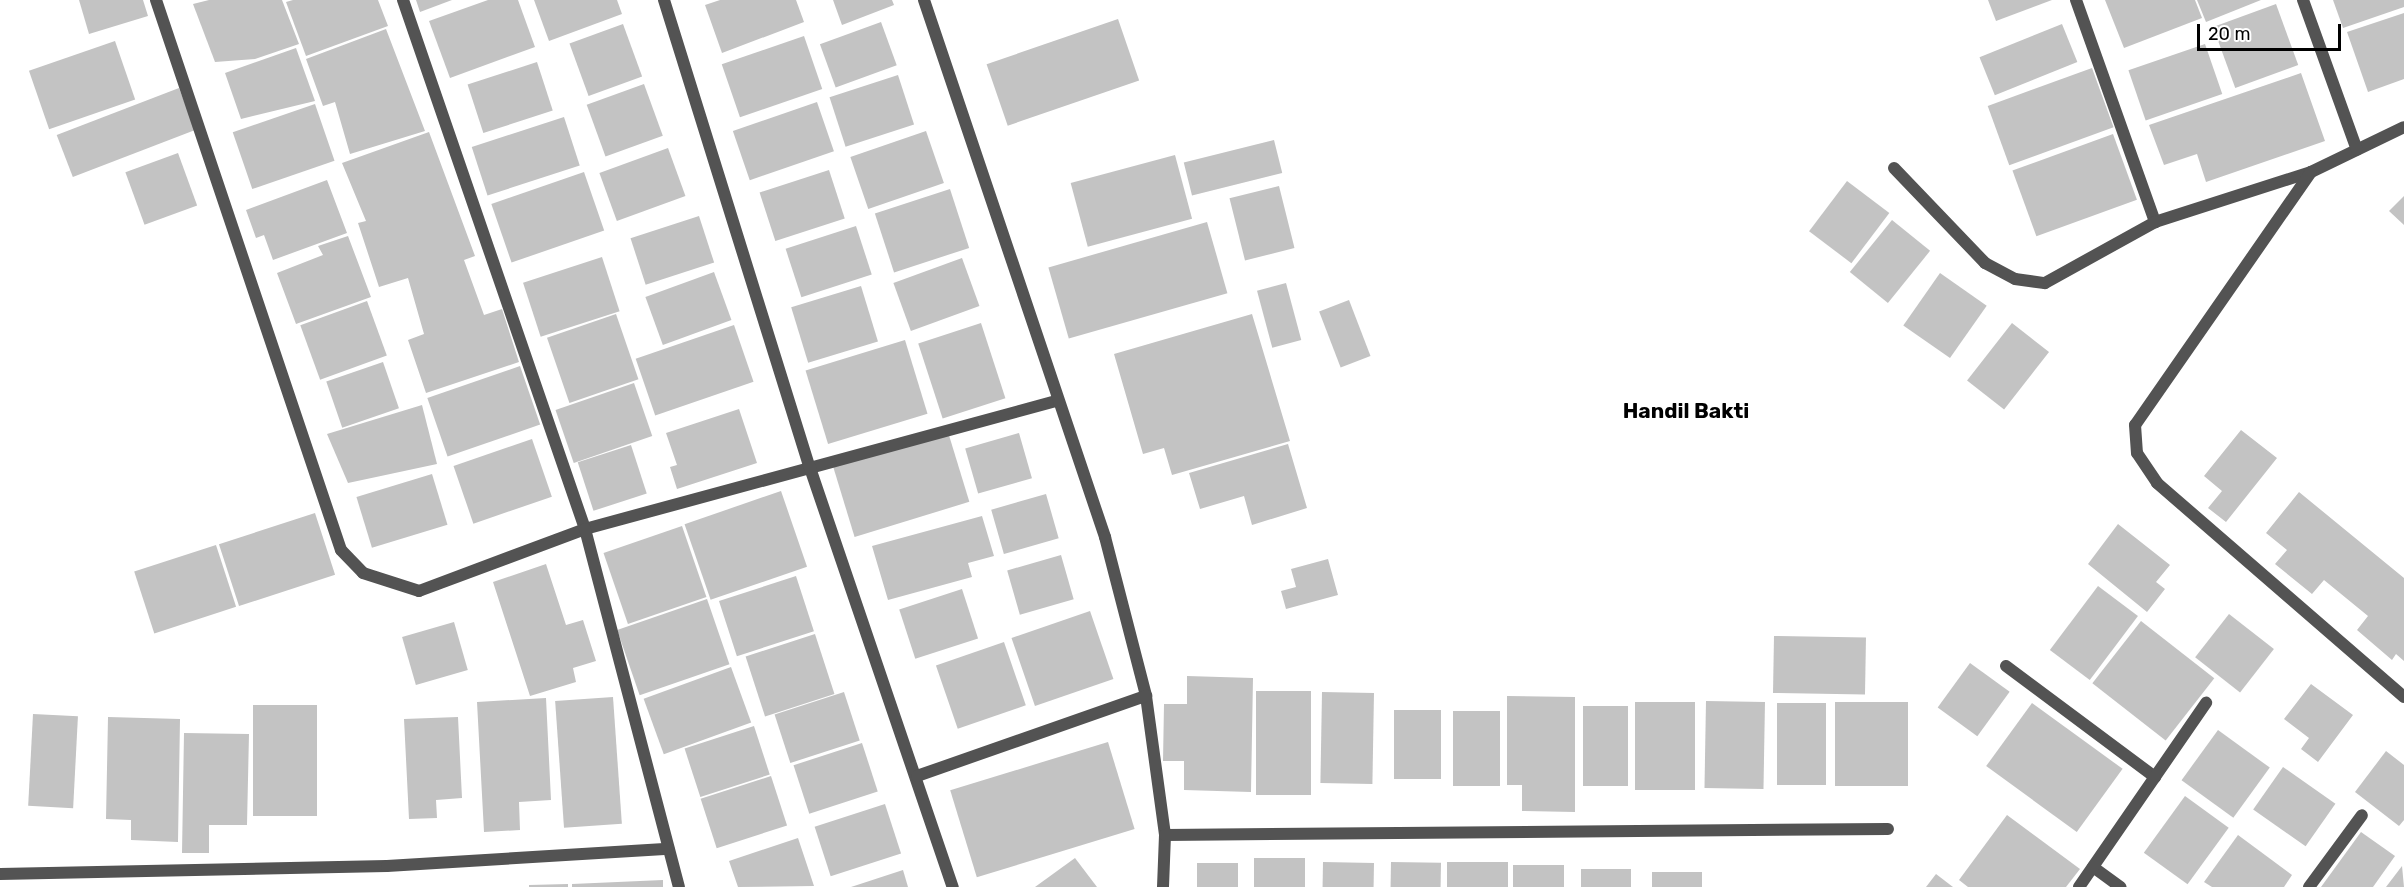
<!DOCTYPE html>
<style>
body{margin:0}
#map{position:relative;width:2404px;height:887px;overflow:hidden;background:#fff;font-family:Rubik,sans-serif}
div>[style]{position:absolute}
.building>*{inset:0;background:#c3c3c3;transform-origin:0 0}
.street>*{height:12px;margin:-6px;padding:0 6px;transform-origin:6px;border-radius:6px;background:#535353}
span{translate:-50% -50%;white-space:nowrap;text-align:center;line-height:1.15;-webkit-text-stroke:4.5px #fff;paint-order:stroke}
.quarter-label{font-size:21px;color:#000;font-weight:700}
.scale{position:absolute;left:2197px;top:24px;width:144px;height:27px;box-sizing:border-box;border:3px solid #000;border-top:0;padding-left:8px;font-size:18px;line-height:21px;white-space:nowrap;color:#000;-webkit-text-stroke:4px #fff;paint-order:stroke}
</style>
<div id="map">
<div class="building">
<div style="clip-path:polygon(79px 0,143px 0,148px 16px,89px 34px)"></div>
<div style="clip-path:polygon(209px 0,282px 0,299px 44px,255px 59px,215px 62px,193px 4px)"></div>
<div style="clip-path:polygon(293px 0,378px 0,388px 26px,306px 56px,286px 2px)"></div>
<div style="clip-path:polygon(416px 0,452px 0,420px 12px)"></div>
<div style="clip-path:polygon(488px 0,518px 0,535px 47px,450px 78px,429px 21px)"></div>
<div style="clip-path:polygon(534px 0,617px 0,622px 14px,549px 41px)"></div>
<div style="clip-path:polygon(720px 0,796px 0,804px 22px,722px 53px,705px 5px)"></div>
<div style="clip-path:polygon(833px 0,892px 0,894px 5px,842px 25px)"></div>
<div style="clip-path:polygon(1988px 0,2052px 0,1996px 21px)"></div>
<div style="clip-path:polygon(2105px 0,2195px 0,2202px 18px,2124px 48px)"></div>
<div style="clip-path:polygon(2197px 0,2261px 0,2206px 22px)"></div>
<div style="clip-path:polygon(2333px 0,2404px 0,2404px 7px,2343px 28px)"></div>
<div style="left:2276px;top:4px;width:65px;height:67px;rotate:70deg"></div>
<div style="clip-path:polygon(2404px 13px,2404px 79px,2368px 92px,2347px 32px)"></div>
<div style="left:1118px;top:19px;width:65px;height:139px;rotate:71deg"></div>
<div style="left:881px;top:22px;width:46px;height:65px;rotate:70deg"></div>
<div style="left:623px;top:24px;width:56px;height:57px;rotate:70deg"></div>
<div style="left:2062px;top:24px;width:41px;height:89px;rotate:68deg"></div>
<div style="clip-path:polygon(386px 29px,425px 131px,350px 154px,335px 102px,323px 106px,306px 59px)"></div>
<div style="left:804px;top:36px;width:56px;height:87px;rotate:71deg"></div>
<div style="left:115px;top:41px;width:62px;height:91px;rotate:71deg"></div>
<div style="left:2205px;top:44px;width:53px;height:81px;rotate:71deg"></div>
<div style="clip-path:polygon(296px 48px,315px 101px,241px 119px,225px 73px)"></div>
<div style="left:537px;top:62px;width:51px;height:73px;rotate:72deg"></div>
<div style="left:2092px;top:68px;width:63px;height:111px;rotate:70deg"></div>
<div style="clip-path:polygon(2301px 73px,2325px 141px,2206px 182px,2197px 154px,2164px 165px,2149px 125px)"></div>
<div style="left:898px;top:75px;width:52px;height:72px;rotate:72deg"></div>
<div style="left:644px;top:84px;width:55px;height:61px;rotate:70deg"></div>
<div style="left:179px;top:88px;width:45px;height:131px;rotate:69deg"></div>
<div style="left:817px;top:102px;width:52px;height:89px;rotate:71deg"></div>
<div style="left:315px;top:104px;width:60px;height:87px;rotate:71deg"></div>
<div style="left:564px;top:117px;width:51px;height:97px;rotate:72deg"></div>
<div style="left:926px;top:131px;width:55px;height:80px;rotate:71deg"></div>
<div style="clip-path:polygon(429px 132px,475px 256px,464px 260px,484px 315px,502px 309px,519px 362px,426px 393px,408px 340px,424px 334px,408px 278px,379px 287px,358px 223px,366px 221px,342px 163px)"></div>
<div style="left:2113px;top:134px;width:70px;height:107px;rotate:70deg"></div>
<div style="left:1274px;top:140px;width:34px;height:93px;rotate:76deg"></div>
<div style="left:668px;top:148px;width:51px;height:73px;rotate:70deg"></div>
<div style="left:178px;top:153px;width:56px;height:56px;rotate:70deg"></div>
<div style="left:1175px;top:155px;width:66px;height:108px;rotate:75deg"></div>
<div style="left:829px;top:170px;width:51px;height:73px;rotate:72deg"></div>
<div style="left:584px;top:172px;width:62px;height:98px;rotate:71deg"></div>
<div style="clip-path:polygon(327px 180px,347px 233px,273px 260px,264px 235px,256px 238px,246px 210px)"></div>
<div style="left:1847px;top:181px;width:53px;height:63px;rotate:37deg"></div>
<div style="left:1279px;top:186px;width:64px;height:51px;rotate:76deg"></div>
<div style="left:950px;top:189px;width:62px;height:79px;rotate:72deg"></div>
<div style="clip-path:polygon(2404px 196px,2404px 225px,2389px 211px)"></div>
<div style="left:699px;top:216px;width:49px;height:72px;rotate:72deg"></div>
<div style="left:1892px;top:220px;width:49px;height:67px;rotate:39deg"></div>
<div style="left:1207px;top:222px;width:74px;height:165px;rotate:74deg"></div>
<div style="left:856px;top:226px;width:51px;height:74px;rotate:72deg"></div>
<div style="clip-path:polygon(348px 236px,371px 297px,296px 324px,277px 273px,323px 255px,318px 246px)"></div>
<div style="left:602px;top:257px;width:57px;height:83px;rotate:72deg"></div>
<div style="left:962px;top:258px;width:51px;height:73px;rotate:70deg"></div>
<div style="left:714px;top:272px;width:51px;height:73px;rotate:70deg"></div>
<div style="left:1940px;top:273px;width:57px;height:64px;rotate:35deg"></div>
<div style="left:1286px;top:283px;width:59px;height:30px;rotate:75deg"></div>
<div style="left:861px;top:286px;width:58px;height:73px;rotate:73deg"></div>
<div style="left:1349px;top:300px;width:60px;height:32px;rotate:69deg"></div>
<div style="left:367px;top:301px;width:58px;height:71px;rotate:70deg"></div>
<div style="left:616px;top:314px;width:69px;height:73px;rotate:71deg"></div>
<div style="clip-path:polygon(1252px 314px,1290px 441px,1172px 475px,1164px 448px,1143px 454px,1114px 354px)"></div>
<div style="left:981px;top:323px;width:79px;height:66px;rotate:72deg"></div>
<div style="left:2012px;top:323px;width:47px;height:73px;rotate:38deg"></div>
<div style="left:734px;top:325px;width:60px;height:104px;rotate:71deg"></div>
<div style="left:905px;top:340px;width:77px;height:104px;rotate:73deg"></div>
<div style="left:383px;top:362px;width:49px;height:60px;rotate:71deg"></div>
<div style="left:520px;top:366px;width:62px;height:98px;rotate:71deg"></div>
<div style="left:634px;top:383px;width:56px;height:83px;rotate:71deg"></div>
<div style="clip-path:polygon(422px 405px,437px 464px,348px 483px,327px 434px)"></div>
<div style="clip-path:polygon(739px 409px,757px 463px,677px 489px,670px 467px,677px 465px,666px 433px)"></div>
<div style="clip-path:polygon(2241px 430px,2277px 458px,2226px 522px,2208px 508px,2222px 491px,2204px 476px)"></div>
<div style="left:948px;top:432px;width:73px;height:120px;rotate:73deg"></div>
<div style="left:1019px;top:433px;width:47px;height:56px;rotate:74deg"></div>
<div style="left:532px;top:439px;width:61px;height:83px;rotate:71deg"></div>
<div style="clip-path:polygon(1288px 444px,1307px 508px,1252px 525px,1244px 496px,1200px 509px,1189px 473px)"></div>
<div style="left:631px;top:445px;width:51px;height:56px;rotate:72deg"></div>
<div style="left:432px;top:474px;width:53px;height:79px;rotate:73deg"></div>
<div style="left:781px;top:491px;width:80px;height:102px;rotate:71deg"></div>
<div style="clip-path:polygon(2299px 492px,2404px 578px,2404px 661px,2396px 654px,2392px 660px,2357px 630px,2368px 616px,2324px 580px,2312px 594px,2275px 564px,2287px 550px,2266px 533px)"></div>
<div style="left:1046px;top:494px;width:46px;height:57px;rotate:74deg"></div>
<div style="left:315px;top:513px;width:65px;height:101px;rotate:72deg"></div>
<div style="clip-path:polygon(982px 516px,994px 556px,968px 563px,972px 577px,888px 600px,872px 546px)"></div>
<div style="clip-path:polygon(2118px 524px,2170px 565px,2156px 582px,2165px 589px,2147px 612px,2088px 564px)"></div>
<div style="left:682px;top:526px;width:75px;height:83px;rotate:71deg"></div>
<div style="left:216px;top:545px;width:65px;height:86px;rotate:72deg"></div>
<div style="left:1061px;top:555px;width:46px;height:56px;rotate:74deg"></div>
<div style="clip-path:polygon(1328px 559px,1338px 595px,1286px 609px,1281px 591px,1296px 587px,1291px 569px)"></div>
<div style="clip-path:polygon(546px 564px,566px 625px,583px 620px,596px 661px,573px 668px,576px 682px,530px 696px,493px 582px)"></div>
<div style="left:796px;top:576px;width:58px;height:81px;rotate:72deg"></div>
<div style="left:2098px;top:586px;width:50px;height:80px;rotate:37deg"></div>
<div style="left:962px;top:589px;width:52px;height:66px;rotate:72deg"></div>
<div style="left:707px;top:599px;width:69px;height:95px;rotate:71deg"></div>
<div style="left:1090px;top:611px;width:72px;height:83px;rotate:71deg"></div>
<div style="left:2229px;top:614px;width:57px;height:55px;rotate:38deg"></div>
<div style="left:2141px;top:621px;width:93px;height:79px;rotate:38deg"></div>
<div style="left:454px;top:622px;width:50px;height:54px;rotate:74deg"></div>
<div style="left:815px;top:634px;width:63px;height:73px;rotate:72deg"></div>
<div style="left:1774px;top:636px;width:92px;height:57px;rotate:1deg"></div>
<div style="left:1004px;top:642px;width:67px;height:72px;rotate:71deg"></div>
<div style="left:1970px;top:663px;width:49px;height:55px;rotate:36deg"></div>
<div style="left:731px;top:667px;width:59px;height:93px;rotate:70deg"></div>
<div style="clip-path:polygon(1187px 676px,1253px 678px,1251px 792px,1184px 790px,1184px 761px,1163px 761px,1164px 704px,1187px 704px)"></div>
<div style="clip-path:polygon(2311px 684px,2353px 715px,2318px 762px,2301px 749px,2309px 738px,2284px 719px)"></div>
<div style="left:1256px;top:691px;width:55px;height:104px"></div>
<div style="left:844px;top:692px;width:51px;height:73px;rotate:72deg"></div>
<div style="left:1322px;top:692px;width:52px;height:91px;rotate:1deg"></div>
<div style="clip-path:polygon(1507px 696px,1575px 697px,1575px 812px,1522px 811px,1522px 785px,1507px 785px)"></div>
<div style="left:613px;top:697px;width:127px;height:58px;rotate:86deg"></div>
<div style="clip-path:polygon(546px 698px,551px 800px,519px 802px,520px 830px,484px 832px,477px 702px)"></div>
<div style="left:1706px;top:701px;width:59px;height:87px;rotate:1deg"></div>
<div style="left:1635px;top:702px;width:60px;height:88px"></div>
<div style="left:1835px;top:702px;width:73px;height:84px"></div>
<div style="left:1777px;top:703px;width:49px;height:82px"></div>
<div style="left:2032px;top:703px;width:112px;height:78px;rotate:36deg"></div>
<div style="left:253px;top:705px;width:64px;height:111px"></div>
<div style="left:1583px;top:706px;width:45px;height:80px"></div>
<div style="left:1394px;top:710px;width:47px;height:69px"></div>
<div style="left:1453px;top:711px;width:47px;height:75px"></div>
<div style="left:33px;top:714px;width:45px;height:92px;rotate:3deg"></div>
<div style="clip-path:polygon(108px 717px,180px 719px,178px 842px,131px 840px,131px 820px,106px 819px)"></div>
<div style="clip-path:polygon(458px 717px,462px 798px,436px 800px,437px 818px,409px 819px,404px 719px)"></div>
<div style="left:754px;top:726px;width:51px;height:73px;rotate:72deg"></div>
<div style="left:2218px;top:730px;width:64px;height:62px;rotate:36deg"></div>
<div style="clip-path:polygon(184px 733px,249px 734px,247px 825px,209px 825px,209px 853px,182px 853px)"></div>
<div style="left:1108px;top:742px;width:91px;height:165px;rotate:73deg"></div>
<div style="left:862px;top:743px;width:51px;height:72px;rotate:72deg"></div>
<div style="clip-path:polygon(2386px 751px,2404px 765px,2404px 820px,2399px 826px,2355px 792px)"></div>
<div style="left:2283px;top:767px;width:64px;height:52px;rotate:35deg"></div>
<div style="left:771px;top:776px;width:52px;height:74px;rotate:72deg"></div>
<div style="left:2185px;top:796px;width:54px;height:70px;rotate:36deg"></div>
<div style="left:885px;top:804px;width:52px;height:74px;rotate:72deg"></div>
<div style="clip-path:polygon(2007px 815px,2080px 869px,2066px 887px,1968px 887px,1959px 880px)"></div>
<div style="clip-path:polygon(2361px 832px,2395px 856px,2373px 887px,2321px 887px)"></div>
<div style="clip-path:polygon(2238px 835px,2292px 875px,2284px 887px,2212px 887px,2204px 882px)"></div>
<div style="clip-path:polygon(798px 838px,814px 886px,738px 887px,729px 861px)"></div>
<div style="clip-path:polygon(1075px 858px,1097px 887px,1035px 887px)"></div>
<div style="left:1254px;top:858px;width:51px;height:29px"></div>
<div style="left:1323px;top:862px;width:51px;height:25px;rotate:1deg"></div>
<div style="left:1391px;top:862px;width:50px;height:25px;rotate:1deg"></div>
<div style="left:1447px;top:862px;width:61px;height:25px"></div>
<div style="left:1197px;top:863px;width:41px;height:24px"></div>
<div style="left:1513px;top:865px;width:51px;height:22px"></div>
<div style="clip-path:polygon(2402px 866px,2404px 887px,2386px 887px)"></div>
<div style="left:1581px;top:869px;width:50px;height:18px"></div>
<div style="clip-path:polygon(903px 870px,908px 887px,851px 887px)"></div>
<div style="left:1652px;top:872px;width:50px;height:15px"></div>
<div style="clip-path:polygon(1936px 874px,1953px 887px,1926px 887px)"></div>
<div style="clip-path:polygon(663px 880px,663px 887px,572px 887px,572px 884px)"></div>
<div style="clip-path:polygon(568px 884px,568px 887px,529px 887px,529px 885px)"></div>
</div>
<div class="street">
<div style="left:156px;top:0;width:580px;rotate:71.41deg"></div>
<div style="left:341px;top:550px;width:32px;rotate:46deg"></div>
<div style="left:363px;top:573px;width:59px;rotate:17.8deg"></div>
<div style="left:419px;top:591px;width:177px;rotate:-20.5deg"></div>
<div style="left:585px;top:529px;width:488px;rotate:-15.2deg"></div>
<div style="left:403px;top:0;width:559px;rotate:71.01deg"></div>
<div style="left:585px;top:529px;width:370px;rotate:75.3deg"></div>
<div style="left:664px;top:0;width:487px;rotate:72.7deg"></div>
<div style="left:809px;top:465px;width:446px;rotate:71.2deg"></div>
<div style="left:924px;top:0;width:567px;rotate:71.37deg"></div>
<div style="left:1105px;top:537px;width:164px;rotate:75.5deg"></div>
<div style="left:1146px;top:696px;width:140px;rotate:82.2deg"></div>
<div style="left:1165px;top:835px;width:52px;rotate:92.2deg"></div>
<div style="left:2076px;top:0;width:236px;rotate:70.4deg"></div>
<div style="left:2155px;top:222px;width:164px;rotate:-17.8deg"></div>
<div style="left:2311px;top:172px;width:103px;rotate:-25.8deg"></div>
<div style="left:2303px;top:0;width:159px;rotate:70.2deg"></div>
<div style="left:1894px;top:168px;width:132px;rotate:46.2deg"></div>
<div style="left:1985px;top:263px;width:34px;rotate:28deg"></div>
<div style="left:2015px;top:279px;width:30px;rotate:8deg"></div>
<div style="left:2045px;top:283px;width:126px;rotate:-29deg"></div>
<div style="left:2311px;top:172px;width:308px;rotate:124.8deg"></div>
<div style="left:2135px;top:425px;width:28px;rotate:86deg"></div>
<div style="left:2137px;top:453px;width:36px;rotate:56deg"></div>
<div style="left:2157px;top:483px;width:327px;rotate:40.9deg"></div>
<div style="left:2006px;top:666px;width:186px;rotate:36.7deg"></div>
<div style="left:917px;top:776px;width:243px;rotate:-19.3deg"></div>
<div style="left:1165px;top:835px;width:723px;rotate:-0.48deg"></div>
<div style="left:2093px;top:867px;width:34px;rotate:36deg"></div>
<div style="left:0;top:874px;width:387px;rotate:-1.2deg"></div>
<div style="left:387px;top:866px;width:282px;rotate:-3.5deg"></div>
<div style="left:2079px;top:887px;width:224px;rotate:-55.4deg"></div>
<div style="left:2309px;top:887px;width:89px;rotate:-53.6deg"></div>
</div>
<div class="quarter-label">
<span style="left:1686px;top:411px">Handil Bakti</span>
</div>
<div class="scale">20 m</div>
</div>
